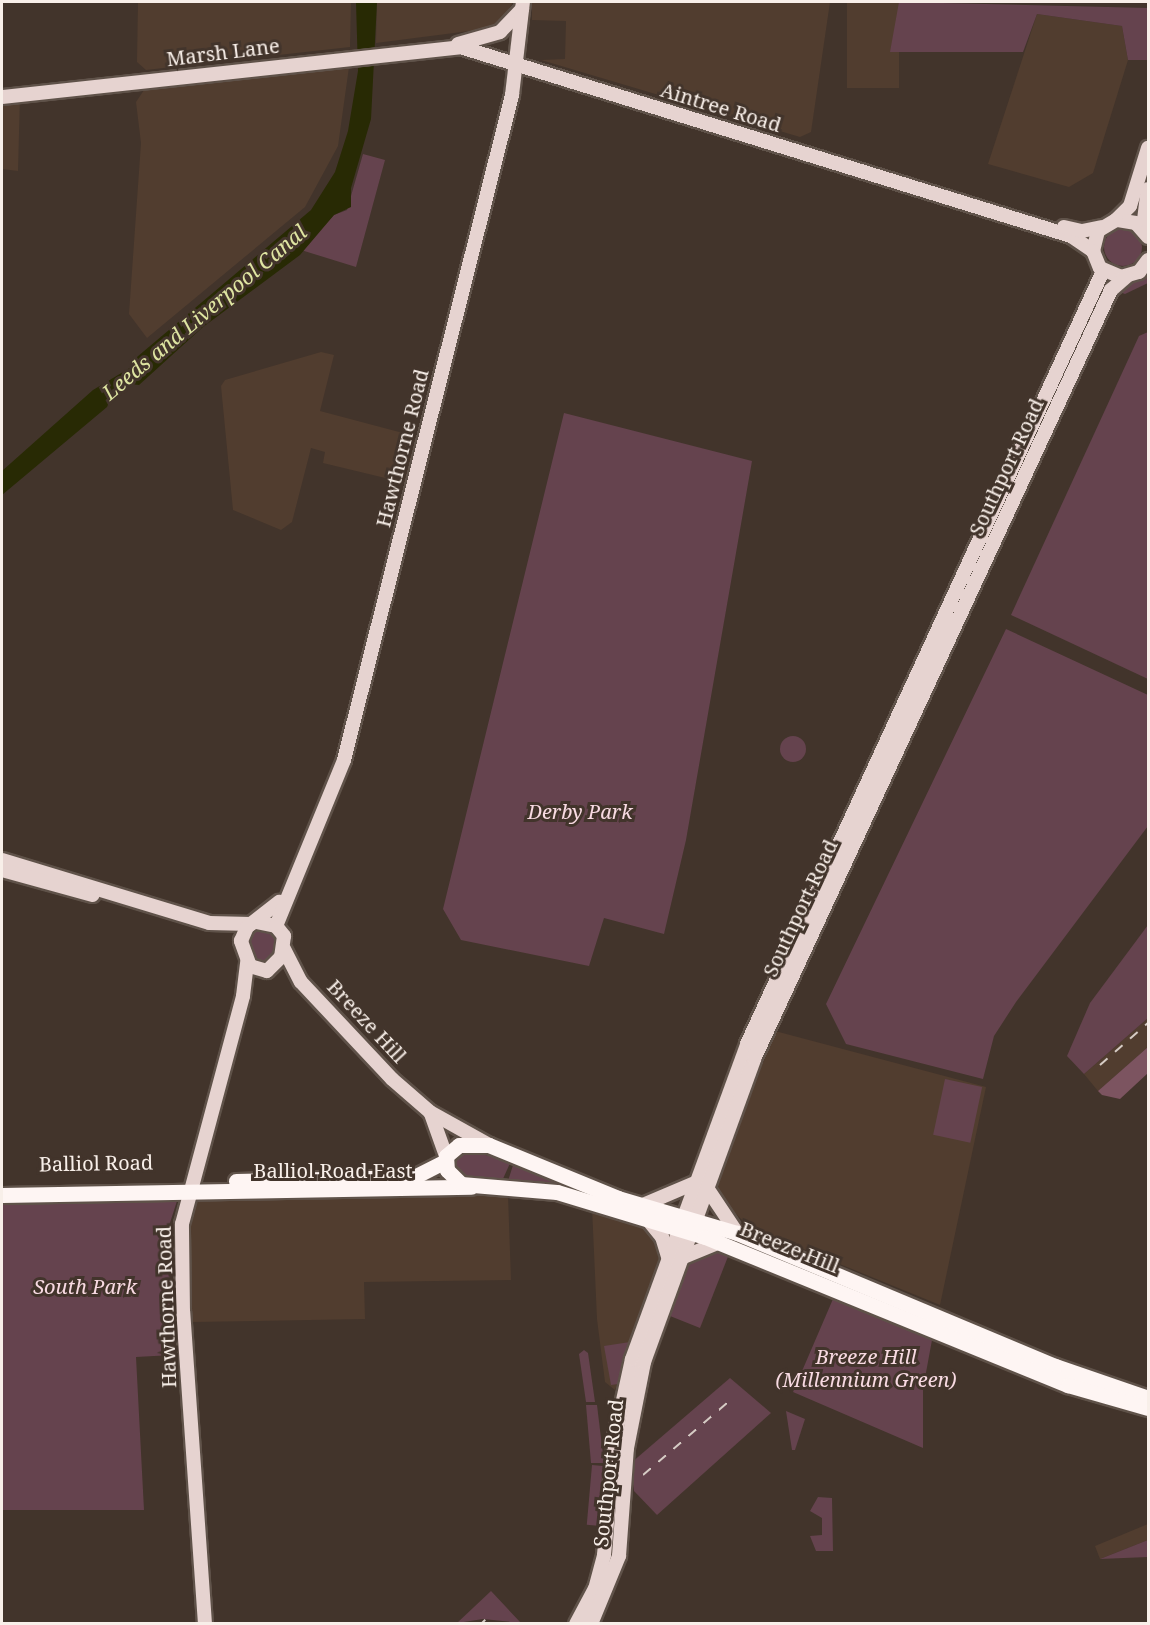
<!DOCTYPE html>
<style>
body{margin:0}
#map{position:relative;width:1150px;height:1625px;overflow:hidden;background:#42342b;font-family:"Noto Serif",serif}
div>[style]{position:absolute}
.built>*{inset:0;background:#513d2f;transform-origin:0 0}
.green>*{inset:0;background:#65434e;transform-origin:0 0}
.round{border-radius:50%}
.forest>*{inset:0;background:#7c5460}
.water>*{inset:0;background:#282a04}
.roads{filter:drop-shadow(2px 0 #5f5249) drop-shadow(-2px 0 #5f5249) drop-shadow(0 2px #5f5249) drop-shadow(0 -2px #5f5249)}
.primary>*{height:14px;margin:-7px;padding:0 7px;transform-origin:7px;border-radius:7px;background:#e6d3d0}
.highway>*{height:15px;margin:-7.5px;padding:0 7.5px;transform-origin:7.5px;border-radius:7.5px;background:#fef5f3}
.rail>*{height:2px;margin-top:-1px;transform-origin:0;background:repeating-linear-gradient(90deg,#d6ccc5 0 10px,transparent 0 20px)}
span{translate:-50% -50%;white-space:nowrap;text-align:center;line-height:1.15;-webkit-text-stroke:6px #42342b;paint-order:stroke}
.street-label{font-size:20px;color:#f8efe9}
.park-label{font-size:20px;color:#f8dae2;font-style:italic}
.water-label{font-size:21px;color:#dfe5a2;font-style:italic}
.frame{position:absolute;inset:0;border:3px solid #f8efe9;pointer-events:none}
</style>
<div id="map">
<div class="built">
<div style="clip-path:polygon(138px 2px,351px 2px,350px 47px,146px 70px,137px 62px)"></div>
<div style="clip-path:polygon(377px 2px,513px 2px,503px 20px,485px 29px,376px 43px)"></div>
<div style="clip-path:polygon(532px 2px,830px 2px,811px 132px,800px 137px,541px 60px,565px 59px,566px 21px,532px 20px)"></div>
<div style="left:847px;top:2px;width:52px;height:86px"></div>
<div style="clip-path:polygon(1037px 14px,1122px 26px,1128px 60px,1093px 173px,1069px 187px,988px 164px)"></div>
<div style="clip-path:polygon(349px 67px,338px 146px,305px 207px,147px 338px,129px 314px,141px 143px,136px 102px,144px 90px)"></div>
<div style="clip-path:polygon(20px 95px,18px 171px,2px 169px,2px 97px)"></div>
<div style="clip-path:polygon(321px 352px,334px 355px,320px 411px,418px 437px,406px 483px,323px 463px,325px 452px,311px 448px,292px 522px,281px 530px,233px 510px,221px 386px,225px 380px)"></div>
<div style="clip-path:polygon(1148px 1018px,1148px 1047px,1098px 1091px,1084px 1074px)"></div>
<div style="clip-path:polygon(775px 1031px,986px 1087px,940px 1305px,749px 1227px,724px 1202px,717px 1185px)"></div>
<div style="clip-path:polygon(508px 1195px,511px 1280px,364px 1282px,365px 1319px,192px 1322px,187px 1250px,192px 1202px,199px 1196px)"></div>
<div style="clip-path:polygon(592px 1207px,646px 1225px,665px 1251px,615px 1390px,605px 1382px,597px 1319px)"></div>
<div style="clip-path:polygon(1148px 1524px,1148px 1540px,1100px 1559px,1095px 1546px)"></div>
</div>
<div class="green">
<div style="clip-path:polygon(899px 2px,1148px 8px,1148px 60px,1128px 60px,1122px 26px,1037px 14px,1023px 52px,890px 52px)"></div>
<div style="clip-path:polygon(363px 154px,385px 160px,356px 267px,301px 250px,334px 215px,347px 210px)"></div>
<div class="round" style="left:1104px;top:228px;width:38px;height:38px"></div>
<div style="clip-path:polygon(1148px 273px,1148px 283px,1125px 294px,1117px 291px)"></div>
<div style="clip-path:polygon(1148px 332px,1148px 679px,1011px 615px,1139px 336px)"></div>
<div style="clip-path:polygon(564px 413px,752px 461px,686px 840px,664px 934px,604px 918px,589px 966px,461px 940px,443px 909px)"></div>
<div style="clip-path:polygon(1006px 629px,1148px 695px,1148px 826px,1016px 1002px,994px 1036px,983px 1079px,846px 1044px,826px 1004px)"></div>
<div class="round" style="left:780px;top:736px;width:26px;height:26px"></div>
<div style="clip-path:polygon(1148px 925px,1148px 1018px,1084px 1074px,1067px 1056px,1090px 1003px)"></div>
<div style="clip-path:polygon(254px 929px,273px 930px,280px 944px,271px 963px,257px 964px,250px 954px,247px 938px)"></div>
<div style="left:945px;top:1079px;width:38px;height:57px;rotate:12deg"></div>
<div style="clip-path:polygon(460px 1149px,511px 1161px,502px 1181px,470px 1181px,456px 1173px,451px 1160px)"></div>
<div style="clip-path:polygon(514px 1162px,602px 1199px,551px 1185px,508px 1181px)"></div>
<div style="clip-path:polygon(177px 1201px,168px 1229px,172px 1355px,136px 1357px,144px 1510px,2px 1510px,2px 1202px)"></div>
<div style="clip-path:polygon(721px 1251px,729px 1254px,700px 1328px,670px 1316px,688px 1265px)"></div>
<div style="clip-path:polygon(833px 1299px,932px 1340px,925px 1378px,918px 1385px,923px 1387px,923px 1448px,793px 1392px)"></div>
<div style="clip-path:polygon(630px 1342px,618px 1384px,611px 1385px,604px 1346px)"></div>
<div style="clip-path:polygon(584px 1350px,588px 1353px,595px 1402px,586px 1402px,579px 1354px)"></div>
<div style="clip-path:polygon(730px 1378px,771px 1413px,657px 1515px,634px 1491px,631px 1463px)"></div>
<div style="clip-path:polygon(586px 1405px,597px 1405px,604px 1463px,591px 1463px)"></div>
<div style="clip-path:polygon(786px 1411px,805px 1419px,795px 1450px,792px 1450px)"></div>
<div style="left:592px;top:1465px;width:11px;height:60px;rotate:5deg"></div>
<div style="clip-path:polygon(818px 1497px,832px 1498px,833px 1551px,816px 1551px,810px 1536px,822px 1535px,822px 1518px,810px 1511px)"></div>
<div style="clip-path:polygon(1148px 1540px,1148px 1557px,1100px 1559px)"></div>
<div style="clip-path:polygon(491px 1591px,521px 1623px,483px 1619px,457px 1623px)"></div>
</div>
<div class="forest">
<div style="clip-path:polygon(1148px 1047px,1148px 1073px,1120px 1099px,1102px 1095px,1098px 1091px)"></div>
</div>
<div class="water">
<div style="clip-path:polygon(356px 2px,377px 2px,371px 119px,351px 188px,351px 207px,334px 215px,300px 255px,203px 327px,139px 385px,131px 384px,111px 398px,107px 407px,2px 495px,2px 471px,93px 390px,133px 366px,137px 357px,311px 210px,335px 172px,348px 131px,358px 71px)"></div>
</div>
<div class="roads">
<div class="primary">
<div style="left:458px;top:44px;width:44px;rotate:-15.9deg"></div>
<div style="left:500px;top:32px;width:32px;rotate:-46deg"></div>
<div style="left:2px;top:97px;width:461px;rotate:-6.2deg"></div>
<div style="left:460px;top:47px;width:640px;rotate:17.19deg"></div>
<div style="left:1071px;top:236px;width:27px;rotate:34deg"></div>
<div style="left:1116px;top:220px;width:20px;rotate:-45deg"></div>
<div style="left:1130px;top:206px;width:61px;rotate:-72.8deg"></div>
<div style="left:1064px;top:227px;width:18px;rotate:13deg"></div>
<div style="left:1082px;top:231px;width:20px;rotate:-11deg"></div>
<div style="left:1143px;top:228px;width:39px;rotate:-83deg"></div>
<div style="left:1148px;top:237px;width:18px;rotate:-131deg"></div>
<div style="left:1136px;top:223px;width:20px;rotate:-171deg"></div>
<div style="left:1116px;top:220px;width:21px;rotate:149deg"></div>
<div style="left:1098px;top:231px;width:21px;rotate:104deg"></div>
<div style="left:1093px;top:251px;width:18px;rotate:68deg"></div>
<div style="left:1100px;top:268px;width:23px;rotate:23deg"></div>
<div style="left:1121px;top:277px;width:19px;rotate:-16deg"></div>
<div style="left:1139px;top:272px;width:15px;rotate:-53deg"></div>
<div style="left:2px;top:860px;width:216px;rotate:16.9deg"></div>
<div style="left:209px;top:923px;width:42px;rotate:1.4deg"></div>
<div style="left:2px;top:870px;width:94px;rotate:15.4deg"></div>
<div style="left:256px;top:922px;width:20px;rotate:11deg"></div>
<div style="left:276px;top:926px;width:13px;rotate:51deg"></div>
<div style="left:284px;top:936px;width:21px;rotate:98deg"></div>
<div style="left:281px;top:957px;width:20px;rotate:135deg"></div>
<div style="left:267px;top:971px;width:18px;rotate:-164deg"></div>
<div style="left:250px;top:966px;width:27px;rotate:-110deg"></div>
<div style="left:241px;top:941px;width:15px;rotate:-67deg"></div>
<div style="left:247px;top:927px;width:41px;rotate:-38deg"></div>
<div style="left:276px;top:926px;width:179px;rotate:-67.7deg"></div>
<div style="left:344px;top:760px;width:686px;rotate:-75.82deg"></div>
<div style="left:512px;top:95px;width:94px;rotate:-83.3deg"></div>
<div style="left:284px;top:949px;width:37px;rotate:63deg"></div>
<div style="left:301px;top:982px;width:133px;rotate:46.8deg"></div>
<div style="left:392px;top:1079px;width:50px;rotate:41deg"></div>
<div style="left:430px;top:1112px;width:68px;rotate:29.2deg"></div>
<div style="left:431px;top:1114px;width:45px;rotate:70.3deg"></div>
<div style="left:707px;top:1188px;width:54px;rotate:56.3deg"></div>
<div style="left:643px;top:1205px;width:59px;rotate:-23.1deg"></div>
<div style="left:649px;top:1221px;width:21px;rotate:51deg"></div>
<div style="left:662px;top:1237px;width:21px;rotate:73deg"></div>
<div style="left:681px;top:1258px;width:42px;rotate:-22.3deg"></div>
<div style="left:205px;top:1624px;width:313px;rotate:-94deg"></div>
<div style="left:183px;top:1312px;width:88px;rotate:-90.7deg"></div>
<div style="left:182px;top:1224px;width:236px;rotate:-75deg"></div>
<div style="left:243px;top:996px;width:34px;rotate:-83deg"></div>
<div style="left:576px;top:1624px;width:40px;rotate:-62deg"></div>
<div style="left:595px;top:1589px;width:35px;rotate:-75deg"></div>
<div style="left:604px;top:1555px;width:119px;rotate:-84.7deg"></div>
<div style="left:615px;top:1437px;width:80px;rotate:-77.7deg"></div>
<div style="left:632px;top:1359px;width:335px;rotate:-69.9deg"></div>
<div style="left:747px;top:1044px;width:851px;rotate:-65.27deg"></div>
<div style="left:591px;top:1624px;width:74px;rotate:-67.6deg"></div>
<div style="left:619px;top:1556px;width:108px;rotate:-85.8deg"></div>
<div style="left:627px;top:1448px;width:88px;rotate:-78.8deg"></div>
<div style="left:644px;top:1362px;width:322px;rotate:-70deg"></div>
<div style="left:754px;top:1059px;width:848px;rotate:-65.1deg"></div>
<div style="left:1111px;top:290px;width:20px;rotate:-41deg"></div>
</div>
<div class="highway">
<div style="left:236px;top:1181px;width:178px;rotate:-1.3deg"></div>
<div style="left:414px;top:1177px;width:35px;rotate:-27deg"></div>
<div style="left:2px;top:1195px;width:469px;rotate:-1deg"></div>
<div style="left:1148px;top:1398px;width:98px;rotate:-161deg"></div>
<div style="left:1055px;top:1366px;width:345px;rotate:-157.3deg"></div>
<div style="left:737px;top:1233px;width:124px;rotate:-163.6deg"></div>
<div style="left:618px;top:1198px;width:139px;rotate:-157.7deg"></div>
<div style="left:489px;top:1145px;width:30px;rotate:180deg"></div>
<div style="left:459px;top:1145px;width:17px;rotate:140deg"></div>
<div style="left:446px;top:1156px;width:14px;rotate:86deg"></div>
<div style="left:447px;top:1170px;width:20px;rotate:45deg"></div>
<div style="left:461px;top:1184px;width:96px;rotate:4.8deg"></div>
<div style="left:557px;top:1192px;width:155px;rotate:16.9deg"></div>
<div style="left:705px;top:1237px;width:392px;rotate:22.2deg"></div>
<div style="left:1068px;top:1385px;width:83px;rotate:16deg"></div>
</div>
</div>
<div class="rail">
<div style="left:1100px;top:1065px;width:64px;rotate:-41.2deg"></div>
<div style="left:643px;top:1475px;width:111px;rotate:-40.6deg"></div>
<div style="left:481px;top:1624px;width:6px;rotate:-45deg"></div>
</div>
<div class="street-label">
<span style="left:223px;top:52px;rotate:-7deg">Marsh Lane</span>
<span style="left:721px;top:107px;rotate:17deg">Aintree Road</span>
<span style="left:402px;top:448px;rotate:-76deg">Hawthorne Road</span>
<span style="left:1006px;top:467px;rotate:-65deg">Southport Road</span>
<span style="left:800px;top:908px;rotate:-65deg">Southport Road</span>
<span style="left:367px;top:1021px;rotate:47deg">Breeze Hill</span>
<span style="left:96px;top:1163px;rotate:-1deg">Balliol Road</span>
<span style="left:333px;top:1170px">Balliol Road East</span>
<span style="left:790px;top:1247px;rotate:22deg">Breeze Hill</span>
<span style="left:166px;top:1307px;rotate:-92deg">Hawthorne Road</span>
<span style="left:608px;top:1473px;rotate:-84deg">Southport Road</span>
</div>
<div class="park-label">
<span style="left:580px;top:811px">Derby Park</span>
<span style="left:85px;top:1286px">South Park</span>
<span style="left:866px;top:1368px">Breeze Hill<br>(Millennium Green)</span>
</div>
<div class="water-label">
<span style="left:204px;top:312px;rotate:-40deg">Leeds and Liverpool Canal</span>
</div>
<div class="frame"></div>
</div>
